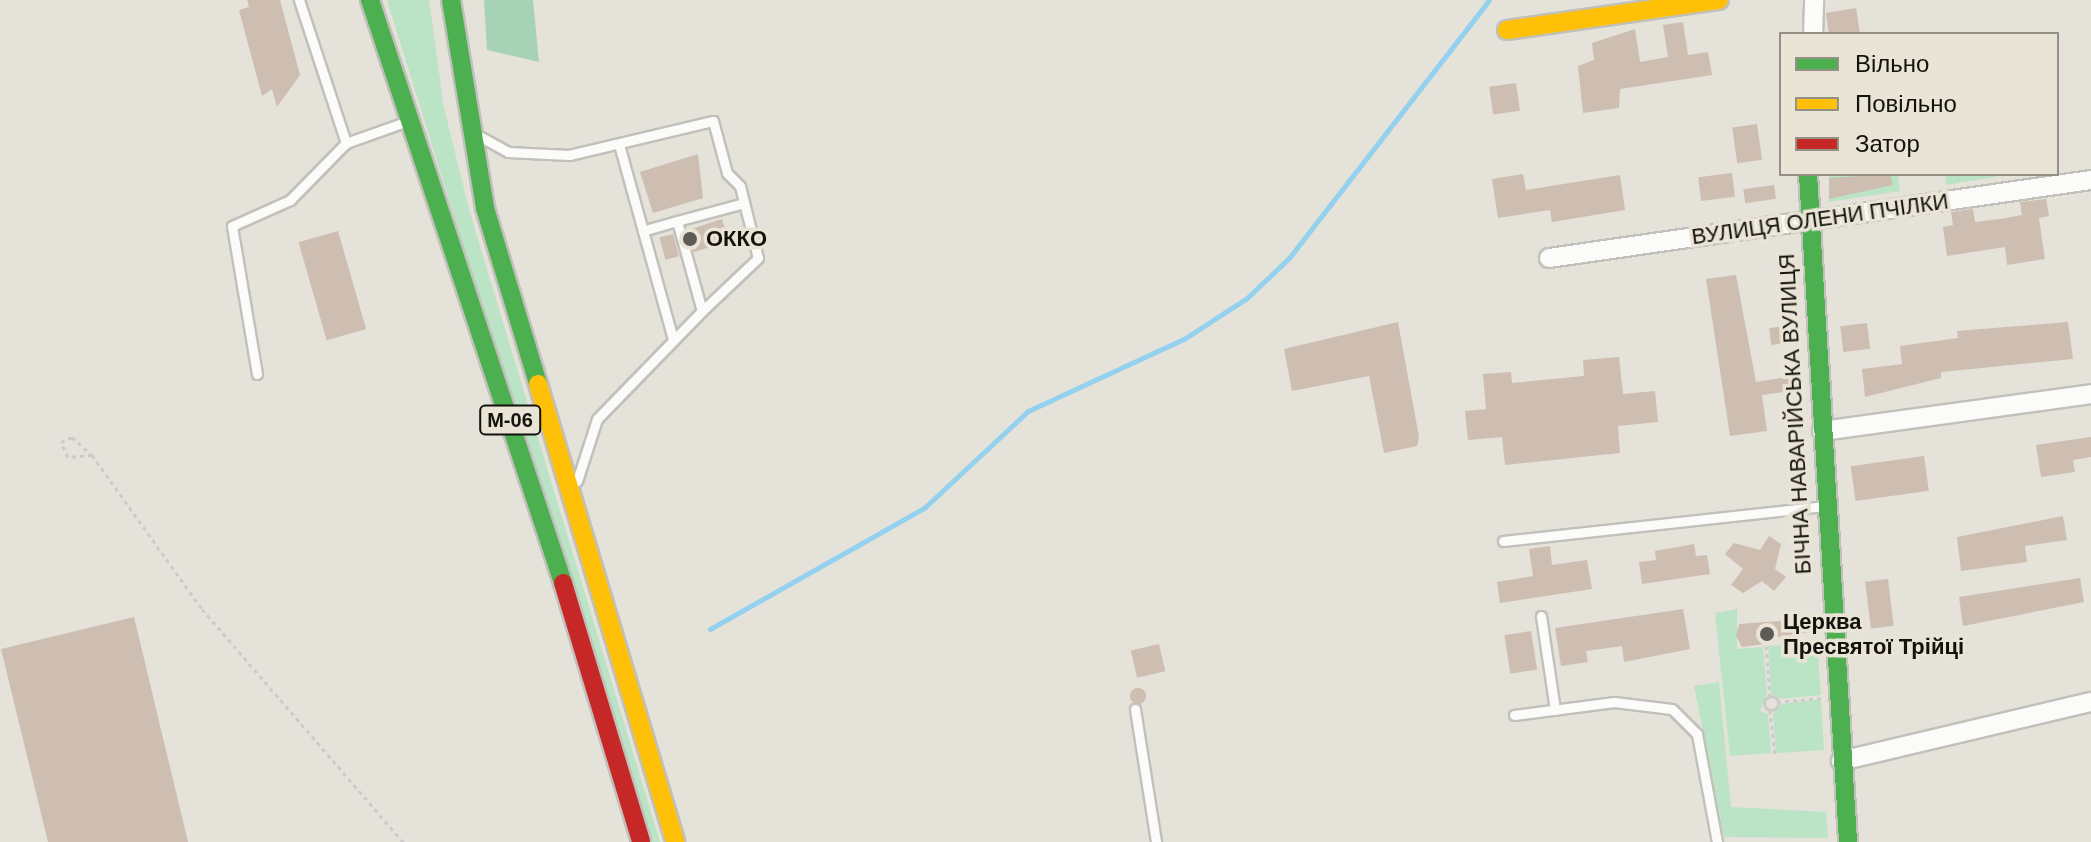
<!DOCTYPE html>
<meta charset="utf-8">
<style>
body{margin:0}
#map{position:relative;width:2091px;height:842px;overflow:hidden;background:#e5e2da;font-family:Arial,sans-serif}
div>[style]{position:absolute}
.green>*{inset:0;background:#bbe3c6}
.forest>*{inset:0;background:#a6d3b5}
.stream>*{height:5px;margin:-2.5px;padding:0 2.5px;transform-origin:2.5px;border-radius:2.5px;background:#93d1ef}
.building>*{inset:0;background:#cdbeb1;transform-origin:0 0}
.round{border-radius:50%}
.path>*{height:3px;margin-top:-1.5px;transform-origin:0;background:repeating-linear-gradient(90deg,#cccbc9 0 4px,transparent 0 8px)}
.path>.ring{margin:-1.5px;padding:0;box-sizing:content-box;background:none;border:3px solid #cccbc9;border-radius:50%}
.roads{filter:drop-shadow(2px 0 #c2c0ba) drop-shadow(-2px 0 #c2c0ba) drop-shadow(0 2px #c2c0ba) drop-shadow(0 -2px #c2c0ba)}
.lane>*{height:9px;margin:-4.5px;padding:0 4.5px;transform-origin:4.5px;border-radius:4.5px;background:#fbfbf9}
.street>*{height:18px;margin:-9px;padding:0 9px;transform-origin:9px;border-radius:9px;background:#fbfbf9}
.fast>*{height:18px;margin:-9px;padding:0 9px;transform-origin:9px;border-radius:9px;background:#4caf50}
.slow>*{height:18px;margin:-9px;padding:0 9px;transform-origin:9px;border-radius:9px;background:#ffc107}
.jam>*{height:18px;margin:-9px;padding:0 9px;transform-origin:9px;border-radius:9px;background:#c62828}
.dots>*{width:22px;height:22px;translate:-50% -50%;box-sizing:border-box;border:4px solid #e9e4d6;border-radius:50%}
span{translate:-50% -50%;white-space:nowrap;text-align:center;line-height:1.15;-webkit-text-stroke:7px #e9e4d6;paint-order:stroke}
.shield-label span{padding:2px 6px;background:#e9e4d6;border:2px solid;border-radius:6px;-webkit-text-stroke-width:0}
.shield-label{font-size:20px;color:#13120d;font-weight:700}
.street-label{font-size:22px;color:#13120d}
.poi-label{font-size:22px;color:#13120d;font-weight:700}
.left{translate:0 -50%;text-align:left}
.legend{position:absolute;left:1779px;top:32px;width:280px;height:144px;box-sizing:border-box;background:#e9e4d6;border:2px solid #939086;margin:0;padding:10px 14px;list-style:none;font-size:24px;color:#13120d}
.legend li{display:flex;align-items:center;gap:16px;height:40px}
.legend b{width:40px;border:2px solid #939086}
</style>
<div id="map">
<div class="green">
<div style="clip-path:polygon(387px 0,429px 0,444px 108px,470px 213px,660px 842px,648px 842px)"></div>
<div style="clip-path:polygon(1829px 174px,1898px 174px,1900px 191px,1829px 202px)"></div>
<div style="clip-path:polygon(1945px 174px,1996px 174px,1996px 177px,1946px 185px)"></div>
<div style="clip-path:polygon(1737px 609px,1737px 649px,1763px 647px,1767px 693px,1760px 711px,1768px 714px,1771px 753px,1730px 756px,1715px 613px)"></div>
<div style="clip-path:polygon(1817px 642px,1821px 695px,1780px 699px,1771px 693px,1768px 646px)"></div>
<div style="clip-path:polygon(1719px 682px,1731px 807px,1826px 812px,1828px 838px,1724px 837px,1694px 686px)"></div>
<div style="clip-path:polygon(1821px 699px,1824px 750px,1776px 753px,1773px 714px,1781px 704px)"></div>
</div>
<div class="forest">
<div style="clip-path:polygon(484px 0,533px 0,539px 62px,487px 50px)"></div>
</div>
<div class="stream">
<div style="left:710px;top:629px;width:246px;rotate:-29.5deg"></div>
<div style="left:924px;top:508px;width:142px;rotate:-43deg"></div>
<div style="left:1028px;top:411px;width:172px;rotate:-24.8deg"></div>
<div style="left:1184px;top:339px;width:75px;rotate:-33.1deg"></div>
<div style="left:1247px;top:298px;width:58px;rotate:-43.6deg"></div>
<div style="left:1289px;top:258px;width:326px;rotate:-52.2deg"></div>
</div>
<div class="building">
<div style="clip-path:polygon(247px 0,280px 0,300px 75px,277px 107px,272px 89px,262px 96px,239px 10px,249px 7px)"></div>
<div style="clip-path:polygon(1856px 8px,1860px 34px,1829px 34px,1826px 13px)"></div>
<div style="clip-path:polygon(1683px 22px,1688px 55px,1708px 52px,1712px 75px,1620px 89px,1619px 108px,1583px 113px,1578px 66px,1594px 60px,1592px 43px,1635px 29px,1640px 62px,1668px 57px,1663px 25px)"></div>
<div style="left:1516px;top:83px;width:28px;height:27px;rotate:82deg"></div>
<div style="left:1757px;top:124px;width:36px;height:25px;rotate:82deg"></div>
<div style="clip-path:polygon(698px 154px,703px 198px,653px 213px,640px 172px)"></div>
<div style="left:1732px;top:173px;width:24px;height:34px;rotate:83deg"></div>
<div style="clip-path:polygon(1523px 174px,1526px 190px,1620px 175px,1625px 210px,1552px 222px,1550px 210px,1498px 218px,1492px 179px)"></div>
<div style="clip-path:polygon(1890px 174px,1893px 185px,1829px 199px,1829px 178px)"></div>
<div style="left:1774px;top:185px;width:14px;height:31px;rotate:82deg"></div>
<div style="clip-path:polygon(2046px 199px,2049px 216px,2039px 218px,2045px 259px,2007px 265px,2005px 247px,1947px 256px,1943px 227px,1953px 225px,1951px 212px,1973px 209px,1975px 222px,2000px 219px,2022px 215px,2020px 202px)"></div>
<div style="left:722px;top:219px;width:23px;height:37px;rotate:72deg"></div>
<div style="left:338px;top:231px;width:102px;height:41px;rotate:74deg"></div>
<div style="left:673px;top:234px;width:23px;height:14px;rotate:75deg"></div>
<div style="clip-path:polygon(1736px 275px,1756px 382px,1795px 376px,1797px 390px,1762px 395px,1767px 431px,1730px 436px,1706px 279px)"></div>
<div style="clip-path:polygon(1398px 322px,1419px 437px,1417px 446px,1384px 453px,1369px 376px,1292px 391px,1284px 349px)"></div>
<div style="clip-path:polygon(2068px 322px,2073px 359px,1941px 372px,1941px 378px,1865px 397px,1862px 369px,1902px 364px,1900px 346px,1958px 338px,1957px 331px)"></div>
<div style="left:1867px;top:323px;width:26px;height:27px;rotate:83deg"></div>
<div style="left:1794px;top:325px;width:17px;height:25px;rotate:83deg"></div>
<div style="clip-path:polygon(1619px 357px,1623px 394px,1655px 391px,1658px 422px,1618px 426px,1620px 453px,1505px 465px,1502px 437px,1468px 440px,1465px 411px,1486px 409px,1483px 374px,1511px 372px,1512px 383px,1584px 376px,1583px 360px)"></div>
<div style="clip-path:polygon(2091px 437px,2091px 457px,2073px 460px,2075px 472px,2041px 477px,2036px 445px)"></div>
<div style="left:1924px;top:456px;width:35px;height:74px;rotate:82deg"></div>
<div style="clip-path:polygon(2063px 516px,2067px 540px,2025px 546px,2027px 562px,1961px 571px,1957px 537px)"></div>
<div style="clip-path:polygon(1769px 536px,1781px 544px,1775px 569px,1786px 577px,1774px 591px,1762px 581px,1743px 593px,1731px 585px,1743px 569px,1725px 554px,1734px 543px,1760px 550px)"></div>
<div style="clip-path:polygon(1694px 544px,1696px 556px,1707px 555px,1710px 574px,1642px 584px,1639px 562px,1656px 560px,1655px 551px)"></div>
<div style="clip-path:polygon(1550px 546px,1552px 565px,1587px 560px,1592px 589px,1500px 603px,1497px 582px,1533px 576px,1529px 549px)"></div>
<div style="clip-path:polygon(2080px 578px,2084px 602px,1963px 626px,1959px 597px)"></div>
<div style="left:1888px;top:579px;width:47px;height:23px;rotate:83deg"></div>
<div style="clip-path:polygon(1683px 609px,1690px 649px,1624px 662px,1622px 646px,1586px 651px,1588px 662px,1561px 666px,1555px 628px)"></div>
<div style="clip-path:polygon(134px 617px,188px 842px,48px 842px,1px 649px)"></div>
<div style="clip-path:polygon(1808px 619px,1810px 632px,1772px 638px,1772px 643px,1742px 647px,1736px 636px,1739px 624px)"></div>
<div style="left:1531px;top:631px;width:39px;height:27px;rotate:81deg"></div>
<div style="left:1159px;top:644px;width:28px;height:29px;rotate:77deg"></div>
<div class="round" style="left:1130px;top:688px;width:16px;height:16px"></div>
</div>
<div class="path">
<div style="left:92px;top:455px;width:24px;rotate:175deg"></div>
<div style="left:68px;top:457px;width:17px;rotate:-115deg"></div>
<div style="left:61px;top:442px;width:12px;rotate:-24deg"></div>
<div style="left:72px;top:437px;width:27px;rotate:42deg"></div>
<div style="left:92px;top:455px;width:189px;rotate:54.5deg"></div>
<div style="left:202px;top:609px;width:308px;rotate:49.2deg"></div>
<div style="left:1766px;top:646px;width:50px;rotate:85.4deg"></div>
<div class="ring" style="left:1764px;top:696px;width:11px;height:11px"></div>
<div style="left:1777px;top:702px;width:44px;rotate:-5.2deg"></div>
<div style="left:1770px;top:710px;width:47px;rotate:83.9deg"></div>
</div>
<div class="roads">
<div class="lane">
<div style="left:299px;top:0;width:151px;rotate:71.8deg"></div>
<div style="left:481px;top:137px;width:31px;rotate:29deg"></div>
<div style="left:508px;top:152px;width:61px;rotate:2.8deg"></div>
<div style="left:569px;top:155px;width:148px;rotate:-13.3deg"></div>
<div style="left:713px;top:121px;width:54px;rotate:74.9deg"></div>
<div style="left:727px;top:173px;width:18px;rotate:45deg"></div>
<div style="left:740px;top:186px;width:74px;rotate:76deg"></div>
<div style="left:758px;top:258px;width:77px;rotate:136.6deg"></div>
<div style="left:677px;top:221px;width:69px;rotate:-15deg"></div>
<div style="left:643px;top:231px;width:112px;rotate:74.5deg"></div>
<div style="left:257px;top:374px;width:150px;rotate:-99.6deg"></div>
<div style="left:232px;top:226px;width:64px;rotate:-24.1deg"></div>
<div style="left:290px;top:200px;width:80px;rotate:-45.5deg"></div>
<div style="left:346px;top:143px;width:63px;rotate:-19.6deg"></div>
<div style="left:577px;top:481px;width:65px;rotate:-72.1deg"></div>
<div style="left:597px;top:419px;width:151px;rotate:-45.8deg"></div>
<div style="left:702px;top:311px;width:93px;rotate:-105.5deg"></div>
<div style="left:677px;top:221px;width:35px;rotate:164deg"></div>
<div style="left:643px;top:231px;width:86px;rotate:-105.5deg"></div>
<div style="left:1503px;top:541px;width:323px;rotate:-6.2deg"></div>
<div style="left:1541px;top:616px;width:95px;rotate:81.5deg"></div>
<div style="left:1135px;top:709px;width:135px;rotate:81deg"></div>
<div style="left:1514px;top:715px;width:101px;rotate:-7.4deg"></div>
<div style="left:1614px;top:702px;width:58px;rotate:6.9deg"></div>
<div style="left:1672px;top:709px;width:35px;rotate:45deg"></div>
<div style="left:1697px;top:734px;width:110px;rotate:79.5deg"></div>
</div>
<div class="street">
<div style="left:1813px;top:34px;width:34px;rotate:-88deg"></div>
<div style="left:1549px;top:258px;width:548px;rotate:-8.19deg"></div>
<div style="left:1822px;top:431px;width:272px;rotate:-7.8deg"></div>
<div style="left:1841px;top:761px;width:257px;rotate:-13.3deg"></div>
</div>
<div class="fast">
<div style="left:370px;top:0;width:614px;rotate:71.68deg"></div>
<div style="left:451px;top:0;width:211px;rotate:80.7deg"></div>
<div style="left:485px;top:208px;width:184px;rotate:73.2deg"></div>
<div style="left:1808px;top:174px;width:669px;rotate:86.57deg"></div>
</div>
<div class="slow">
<div style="left:1507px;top:30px;width:214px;rotate:-8.1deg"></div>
<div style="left:538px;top:384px;width:478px;rotate:73.3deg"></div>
</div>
<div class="jam">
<div style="left:563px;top:583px;width:270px;rotate:73.2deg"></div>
</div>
</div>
<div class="dots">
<div style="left:690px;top:239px;background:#5c5b55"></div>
<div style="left:1767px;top:634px;background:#5c5b55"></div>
</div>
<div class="shield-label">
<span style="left:510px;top:420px">М-06</span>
</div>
<div class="street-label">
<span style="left:1820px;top:219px;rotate:-8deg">ВУЛИЦЯ ОЛЕНИ ПЧІЛКИ</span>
<span style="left:1795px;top:414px;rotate:-93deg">БІЧНА НАВАРІЙСЬКА ВУЛИЦЯ</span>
</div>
<div class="poi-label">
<span class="left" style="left:706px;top:239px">ОККО</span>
<span class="left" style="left:1783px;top:634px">Церква<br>Пресвятої Трійці</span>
</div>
<ul class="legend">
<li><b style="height:10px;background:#4caf50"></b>Вільно</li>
<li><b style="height:10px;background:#ffc107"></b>Повільно</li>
<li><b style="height:10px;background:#c62828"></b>Затор</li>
</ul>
</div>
